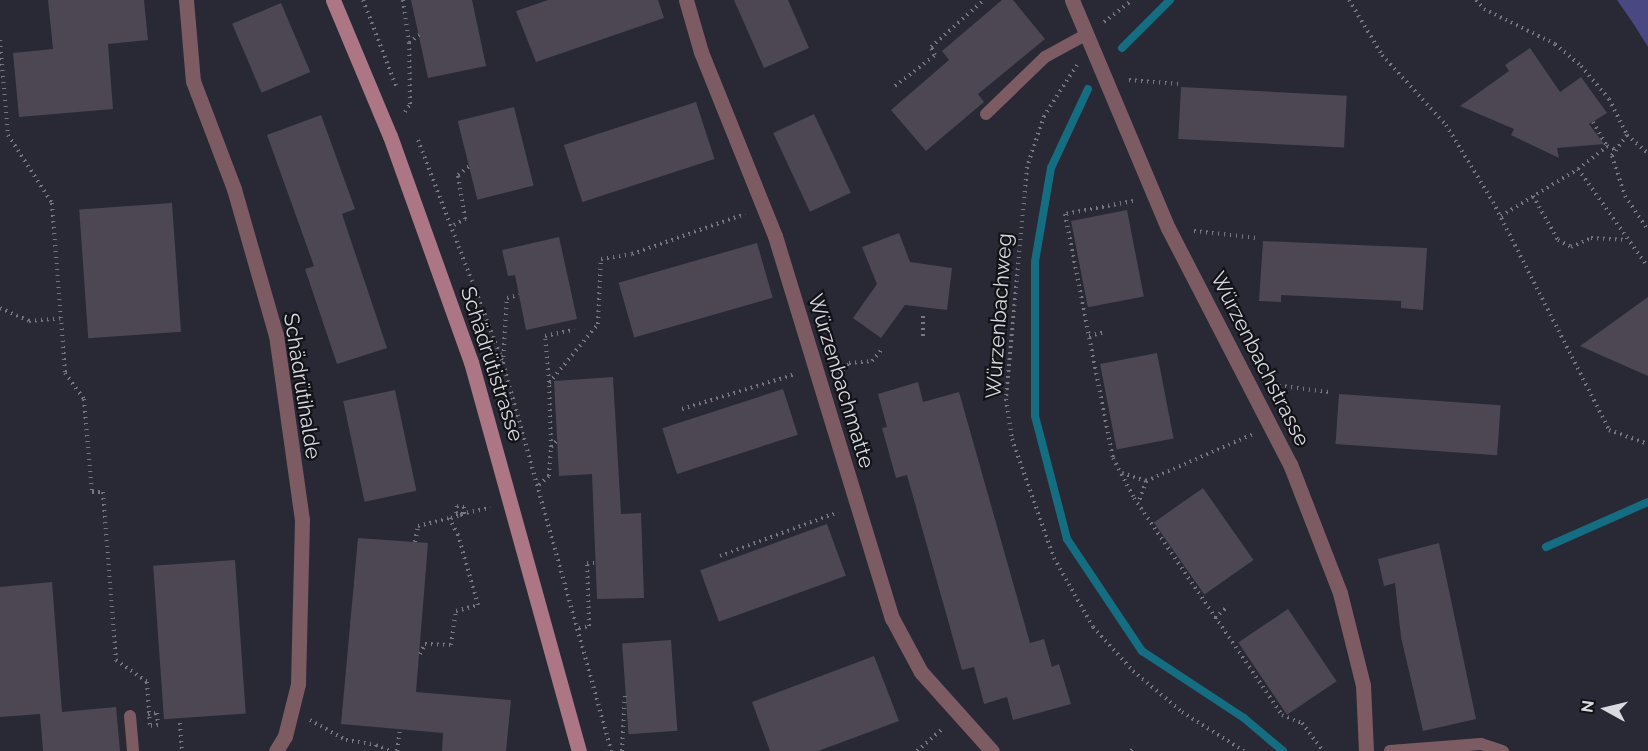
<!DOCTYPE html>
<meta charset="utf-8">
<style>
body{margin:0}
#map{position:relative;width:1648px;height:751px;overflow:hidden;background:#282934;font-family:Raleway,sans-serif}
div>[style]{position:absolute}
.green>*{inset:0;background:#494882}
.stream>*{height:8px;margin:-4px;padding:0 4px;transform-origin:4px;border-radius:4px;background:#156d81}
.building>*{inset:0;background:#4c4753;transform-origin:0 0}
.path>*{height:4px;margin-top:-2px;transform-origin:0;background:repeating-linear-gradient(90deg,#767781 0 1.5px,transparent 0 6px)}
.service>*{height:12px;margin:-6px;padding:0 6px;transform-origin:6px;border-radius:6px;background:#7d5b63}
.minor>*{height:15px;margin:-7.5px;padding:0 7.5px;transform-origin:7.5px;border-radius:7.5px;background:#7d5b63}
.secondary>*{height:15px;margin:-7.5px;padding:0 7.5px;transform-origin:7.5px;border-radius:7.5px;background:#ac7684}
.path-bridge>*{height:4px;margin-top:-2px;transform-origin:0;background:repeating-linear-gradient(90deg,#767781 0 1.5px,transparent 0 6px)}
span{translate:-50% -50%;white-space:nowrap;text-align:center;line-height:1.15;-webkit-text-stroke:4.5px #121217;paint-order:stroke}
.street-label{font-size:21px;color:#d9dae1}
.north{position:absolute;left:1576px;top:679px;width:60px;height:60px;-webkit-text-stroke:4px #121217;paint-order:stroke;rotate:278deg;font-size:16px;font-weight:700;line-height:24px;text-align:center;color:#d9dae1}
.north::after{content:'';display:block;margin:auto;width:21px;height:27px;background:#d9dae1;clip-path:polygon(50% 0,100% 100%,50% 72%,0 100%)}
</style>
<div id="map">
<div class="green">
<div style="clip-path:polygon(1617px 0,1648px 0,1648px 47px,1633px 23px)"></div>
</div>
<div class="stream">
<div style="left:1122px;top:48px;width:68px;rotate:-45deg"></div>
<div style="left:1088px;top:89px;width:87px;rotate:115.1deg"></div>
<div style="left:1051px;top:168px;width:95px;rotate:99.7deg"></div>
<div style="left:1035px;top:262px;width:154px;rotate:90deg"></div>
<div style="left:1035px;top:416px;width:127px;rotate:75.4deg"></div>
<div style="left:1067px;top:539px;width:135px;rotate:56.2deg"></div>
<div style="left:1142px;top:651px;width:122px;rotate:33.3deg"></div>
<div style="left:1244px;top:718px;width:51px;rotate:40.2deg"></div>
<div style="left:1546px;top:547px;width:111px;rotate:-23.8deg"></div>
</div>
<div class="building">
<div style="clip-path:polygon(48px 0,144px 0,148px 40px,108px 44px,113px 109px,19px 117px,13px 53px,53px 49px)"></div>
<div style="clip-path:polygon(411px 0,472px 0,486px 66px,428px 78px)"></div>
<div style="clip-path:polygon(548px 0,658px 0,664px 18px,536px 62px,516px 11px)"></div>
<div style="clip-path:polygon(734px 0,788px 0,809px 48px,764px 68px)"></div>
<div style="clip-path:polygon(1002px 0,1013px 0,1045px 39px,978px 94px,984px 102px,926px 151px,891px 110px,949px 60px,942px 51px)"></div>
<div style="left:281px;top:3px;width:75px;height:53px;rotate:67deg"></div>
<div style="clip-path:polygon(1530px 48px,1560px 92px,1581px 77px,1607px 113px,1589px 124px,1604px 144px,1557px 148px,1559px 158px,1511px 135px,1514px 129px,1460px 106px,1509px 71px,1505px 65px)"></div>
<div style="left:1181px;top:87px;width:166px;height:52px;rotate:3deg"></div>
<div style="left:696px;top:102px;width:60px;height:139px;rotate:72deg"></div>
<div style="left:514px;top:107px;width:81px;height:58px;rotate:76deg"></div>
<div style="left:814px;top:114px;width:87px;height:45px;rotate:65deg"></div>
<div style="clip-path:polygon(321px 115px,355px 209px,342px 214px,387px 348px,337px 364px,305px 269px,314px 266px,267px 135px)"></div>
<div style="left:172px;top:203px;width:129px;height:93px;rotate:86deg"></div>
<div style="left:1127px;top:210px;width:88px;height:57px;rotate:79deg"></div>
<div style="clip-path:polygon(899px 233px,910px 262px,952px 268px,947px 310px,905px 305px,881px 338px,853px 318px,877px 284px,862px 247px)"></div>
<div style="clip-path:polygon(559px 237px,577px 319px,526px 330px,515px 275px,508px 276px,502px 250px)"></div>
<div style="clip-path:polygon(1263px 241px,1427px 248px,1423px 310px,1401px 308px,1401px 301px,1281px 295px,1281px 302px,1259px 301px)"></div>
<div style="left:757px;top:243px;width:57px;height:144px;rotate:74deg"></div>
<div style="clip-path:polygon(1648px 297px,1648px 376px,1580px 346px)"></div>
<div style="left:1157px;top:353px;width:87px;height:58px;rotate:79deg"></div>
<div style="clip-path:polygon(613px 377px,621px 514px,641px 513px,644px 598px,597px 599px,592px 474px,559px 476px,554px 381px)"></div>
<div style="clip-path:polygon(918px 382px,923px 402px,959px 392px,1030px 643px,1044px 639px,1052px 667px,1059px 664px,1071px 704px,1013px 720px,1007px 697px,984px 704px,974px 667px,962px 670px,907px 475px,896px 478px,882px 428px,887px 427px,878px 394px)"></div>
<div style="left:783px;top:389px;width:48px;height:127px;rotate:72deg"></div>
<div style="left:395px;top:390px;width:103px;height:53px;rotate:78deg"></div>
<div style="left:1339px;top:394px;width:162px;height:50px;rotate:4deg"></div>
<div style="left:1203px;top:488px;width:88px;height:60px;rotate:55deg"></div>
<div style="left:827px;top:524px;width:55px;height:135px;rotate:70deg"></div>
<div style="clip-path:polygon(358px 538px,428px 543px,416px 692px,511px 700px,506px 751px,442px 751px,443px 733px,341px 724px)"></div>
<div style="clip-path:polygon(1439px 543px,1476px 719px,1423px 731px,1401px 637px,1395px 583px,1384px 586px,1378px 559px)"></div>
<div style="left:235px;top:560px;width:154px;height:82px;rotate:86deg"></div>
<div style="clip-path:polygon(52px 582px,62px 712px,116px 707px,120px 751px,43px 751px,40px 714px,0 717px,0 587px)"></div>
<div style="left:1288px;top:609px;width:87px;height:60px;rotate:56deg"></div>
<div style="left:671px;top:640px;width:91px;height:49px;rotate:86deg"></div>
<div style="clip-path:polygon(874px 656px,899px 721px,818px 751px,770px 751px,752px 702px)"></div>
</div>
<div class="path">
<div style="left:363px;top:0;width:92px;rotate:69deg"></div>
<div style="left:403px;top:0;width:43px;rotate:82.1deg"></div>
<div style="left:1349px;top:0;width:64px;rotate:59deg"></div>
<div style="left:1382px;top:55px;width:95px;rotate:47.6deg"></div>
<div style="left:1446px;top:125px;width:90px;rotate:58.6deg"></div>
<div style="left:1493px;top:202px;width:256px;rotate:63deg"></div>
<div style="left:1609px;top:430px;width:41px;rotate:19.7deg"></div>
<div style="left:1476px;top:0;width:12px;rotate:48deg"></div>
<div style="left:1484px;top:9px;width:79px;rotate:26.2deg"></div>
<div style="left:1555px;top:44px;width:34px;rotate:40deg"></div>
<div style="left:1581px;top:66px;width:43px;rotate:49.7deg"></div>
<div style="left:1609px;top:99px;width:40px;rotate:63.4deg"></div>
<div style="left:1627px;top:135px;width:26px;rotate:126deg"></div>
<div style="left:1612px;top:156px;width:42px;rotate:72deg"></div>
<div style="left:1625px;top:196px;width:41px;rotate:55.9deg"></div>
<div style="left:1104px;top:22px;width:36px;rotate:-38deg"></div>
<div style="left:0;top:40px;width:95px;rotate:85.2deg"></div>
<div style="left:8px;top:135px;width:81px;rotate:57.1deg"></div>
<div style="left:52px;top:203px;width:170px;rotate:85.6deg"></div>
<div style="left:65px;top:373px;width:32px;rotate:54deg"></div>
<div style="left:84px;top:399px;width:93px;rotate:85.1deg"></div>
<div style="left:92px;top:492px;width:11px"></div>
<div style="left:103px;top:492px;width:169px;rotate:85.6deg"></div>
<div style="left:116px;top:660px;width:38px;rotate:35deg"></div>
<div style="left:147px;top:682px;width:26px;rotate:86deg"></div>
<div style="left:1077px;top:65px;width:61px;rotate:122.9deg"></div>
<div style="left:1044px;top:116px;width:54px;rotate:108.4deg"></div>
<div style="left:1027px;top:167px;width:233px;rotate:95.2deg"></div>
<div style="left:1006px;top:399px;width:40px;rotate:81.5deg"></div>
<div style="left:1012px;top:439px;width:126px;rotate:70.6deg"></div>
<div style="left:1054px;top:558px;width:79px;rotate:60.5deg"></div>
<div style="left:1093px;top:627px;width:59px;rotate:47.7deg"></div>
<div style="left:1133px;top:671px;width:64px;rotate:39.9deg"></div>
<div style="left:1182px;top:712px;width:73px;rotate:32.2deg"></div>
<div style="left:1129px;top:80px;width:50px;rotate:4.6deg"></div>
<div style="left:895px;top:86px;width:51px;rotate:-37.8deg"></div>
<div style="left:935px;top:55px;width:9px;rotate:-117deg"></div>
<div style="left:931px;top:47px;width:71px;rotate:-41.6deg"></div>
<div style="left:405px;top:112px;width:9px;rotate:-58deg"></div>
<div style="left:410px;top:104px;width:61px;rotate:-90.9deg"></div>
<div style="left:409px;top:43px;width:13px;rotate:-39deg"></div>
<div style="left:1593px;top:122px;width:28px;rotate:60deg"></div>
<div style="left:1627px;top:135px;width:28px;rotate:41deg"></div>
<div style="left:418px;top:140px;width:239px;rotate:69.1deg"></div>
<div style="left:503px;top:363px;width:403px;rotate:74.4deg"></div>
<div style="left:1578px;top:169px;width:37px;rotate:-38deg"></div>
<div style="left:1607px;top:146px;width:10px;rotate:24deg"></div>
<div style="left:1533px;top:196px;width:51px;rotate:60.4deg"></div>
<div style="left:1558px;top:240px;width:15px;rotate:28deg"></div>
<div style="left:1571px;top:247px;width:22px;rotate:-24deg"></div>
<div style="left:1591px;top:238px;width:36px;rotate:3deg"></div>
<div style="left:1133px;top:201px;width:69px;rotate:169.2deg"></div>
<div style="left:1065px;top:214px;width:249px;rotate:78.9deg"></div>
<div style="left:1113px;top:458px;width:45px;rotate:62.3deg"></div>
<div style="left:1134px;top:498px;width:263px;rotate:55.7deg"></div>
<div style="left:1282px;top:715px;width:22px;rotate:22deg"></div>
<div style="left:1302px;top:723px;width:35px;rotate:53deg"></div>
<div style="left:1501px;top:216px;width:90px;rotate:-31.4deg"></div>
<div style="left:1578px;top:169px;width:120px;rotate:54.5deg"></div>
<div style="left:454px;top:225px;width:13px;rotate:-29deg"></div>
<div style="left:465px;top:219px;width:45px;rotate:-99deg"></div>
<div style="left:458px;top:175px;width:18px;rotate:-38deg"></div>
<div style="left:1194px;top:231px;width:64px;rotate:6.2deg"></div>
<div style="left:0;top:308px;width:32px;rotate:24deg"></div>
<div style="left:29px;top:321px;width:32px;rotate:-5deg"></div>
<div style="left:923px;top:316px;width:20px;rotate:90deg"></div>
<div style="left:1089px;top:336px;width:16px;rotate:-14deg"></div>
<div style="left:503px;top:363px;width:65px;rotate:-86.5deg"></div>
<div style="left:507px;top:298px;width:12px;rotate:-14deg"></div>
<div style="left:839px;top:374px;width:15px;rotate:-48deg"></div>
<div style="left:849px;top:363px;width:23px;rotate:-5deg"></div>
<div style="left:872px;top:361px;width:16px;rotate:-50deg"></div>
<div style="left:549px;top:382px;width:46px;rotate:-95deg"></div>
<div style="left:545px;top:336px;width:30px;rotate:-12deg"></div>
<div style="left:1273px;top:385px;width:57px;rotate:7deg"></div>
<div style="left:682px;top:409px;width:119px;rotate:-17.1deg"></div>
<div style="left:551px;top:447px;width:64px;rotate:-91.8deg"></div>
<div style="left:549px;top:383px;width:77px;rotate:-50.3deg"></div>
<div style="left:598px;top:324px;width:65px;rotate:-87.4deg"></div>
<div style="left:601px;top:259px;width:31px;rotate:-9deg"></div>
<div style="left:632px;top:254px;width:120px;rotate:-19.5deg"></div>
<div style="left:1122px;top:473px;width:25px;rotate:18deg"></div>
<div style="left:1146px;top:481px;width:24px;rotate:109deg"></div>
<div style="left:1146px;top:481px;width:117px;rotate:-23.7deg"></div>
<div style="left:539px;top:485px;width:13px;rotate:-42deg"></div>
<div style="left:549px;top:476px;width:29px;rotate:-86deg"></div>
<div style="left:551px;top:447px;width:9px;rotate:-49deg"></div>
<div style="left:415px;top:542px;width:16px;rotate:-79deg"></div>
<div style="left:418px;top:526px;width:34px;rotate:-14deg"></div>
<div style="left:451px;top:518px;width:9px;rotate:-18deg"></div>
<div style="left:460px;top:515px;width:4px;rotate:-14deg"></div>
<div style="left:464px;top:514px;width:7px;rotate:-90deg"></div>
<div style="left:464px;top:507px;width:7px;rotate:-172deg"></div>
<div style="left:457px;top:506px;width:7px;rotate:98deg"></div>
<div style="left:456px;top:513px;width:5px;rotate:11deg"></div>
<div style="left:461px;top:514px;width:30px;rotate:-12deg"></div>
<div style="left:720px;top:556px;width:126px;rotate:-20.4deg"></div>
<div style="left:1215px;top:618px;width:18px;rotate:-43deg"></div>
<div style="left:579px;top:628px;width:10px;rotate:-11deg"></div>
<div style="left:589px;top:626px;width:63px;rotate:-91.8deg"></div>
<div style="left:587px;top:563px;width:9px"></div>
<div style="left:420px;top:654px;width:11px;rotate:-63deg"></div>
<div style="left:425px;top:644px;width:26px;rotate:2deg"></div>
<div style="left:451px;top:645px;width:34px;rotate:-82deg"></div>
<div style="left:456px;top:611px;width:23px;rotate:-15deg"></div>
<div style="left:478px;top:605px;width:73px;rotate:-105.9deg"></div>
<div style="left:458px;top:535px;width:19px;rotate:-118deg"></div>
<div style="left:148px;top:714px;width:9px;rotate:-6deg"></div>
<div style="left:157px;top:713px;width:12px;rotate:85deg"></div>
<div style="left:158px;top:725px;width:7px;rotate:172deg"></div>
<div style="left:310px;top:720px;width:41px;rotate:29.1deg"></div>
<div style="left:346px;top:740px;width:30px;rotate:9deg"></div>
<div style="left:376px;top:745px;width:6px;rotate:99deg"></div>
<div style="left:180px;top:723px;width:28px;rotate:86deg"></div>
<div style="left:376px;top:745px;width:16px;rotate:22deg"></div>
<div style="left:397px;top:751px;width:22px;rotate:-82deg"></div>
<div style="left:622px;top:751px;width:57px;rotate:-87deg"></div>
<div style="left:917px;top:751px;width:35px;rotate:-41deg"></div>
<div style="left:1131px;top:751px;width:3px;rotate:-45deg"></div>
</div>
<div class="service">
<div style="left:986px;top:114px;width:82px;rotate:-44deg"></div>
<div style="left:1045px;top:57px;width:48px;rotate:-28.7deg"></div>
<div style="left:130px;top:716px;width:35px;rotate:85deg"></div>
<div style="left:1390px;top:751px;width:91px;rotate:-4.4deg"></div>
<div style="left:1481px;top:744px;width:23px;rotate:18deg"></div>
</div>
<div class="minor">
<div style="left:186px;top:0;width:81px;rotate:85.1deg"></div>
<div style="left:193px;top:81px;width:116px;rotate:69.2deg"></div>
<div style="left:234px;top:189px;width:152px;rotate:74deg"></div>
<div style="left:276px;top:335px;width:187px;rotate:82deg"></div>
<div style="left:302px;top:520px;width:164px;rotate:91.4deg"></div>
<div style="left:298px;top:684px;width:54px;rotate:104deg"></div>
<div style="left:285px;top:736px;width:17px;rotate:121deg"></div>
<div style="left:686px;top:0;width:54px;rotate:73.9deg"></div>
<div style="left:701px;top:52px;width:198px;rotate:68.1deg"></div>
<div style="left:775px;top:236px;width:400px;rotate:73deg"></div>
<div style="left:892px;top:618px;width:61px;rotate:61.8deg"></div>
<div style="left:921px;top:672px;width:106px;rotate:48.1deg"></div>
<div style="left:1072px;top:0;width:247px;rotate:67.2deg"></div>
<div style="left:1168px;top:228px;width:266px;rotate:62.7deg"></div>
<div style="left:1290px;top:464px;width:138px;rotate:68.8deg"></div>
<div style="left:1340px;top:593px;width:95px;rotate:76deg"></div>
<div style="left:1363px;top:685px;width:66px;rotate:87.4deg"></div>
</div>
<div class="secondary">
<div style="left:333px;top:0;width:147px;rotate:67.3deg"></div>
<div style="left:390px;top:136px;width:240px;rotate:70.3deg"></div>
<div style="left:471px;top:362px;width:404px;rotate:74.5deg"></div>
</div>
<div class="path-bridge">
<div style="left:149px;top:711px;width:14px;rotate:86deg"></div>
</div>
<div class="street-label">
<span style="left:999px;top:316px;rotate:-86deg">Würzenbachweg</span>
<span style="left:1260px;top:359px;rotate:63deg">Würzenbachstrasse</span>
<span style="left:492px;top:364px;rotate:72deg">Schädrütistrasse</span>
<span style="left:841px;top:381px;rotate:73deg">Würzenbachmatte</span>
<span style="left:302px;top:386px;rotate:81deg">Schädrütihalde</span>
</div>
<div class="north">N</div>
</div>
